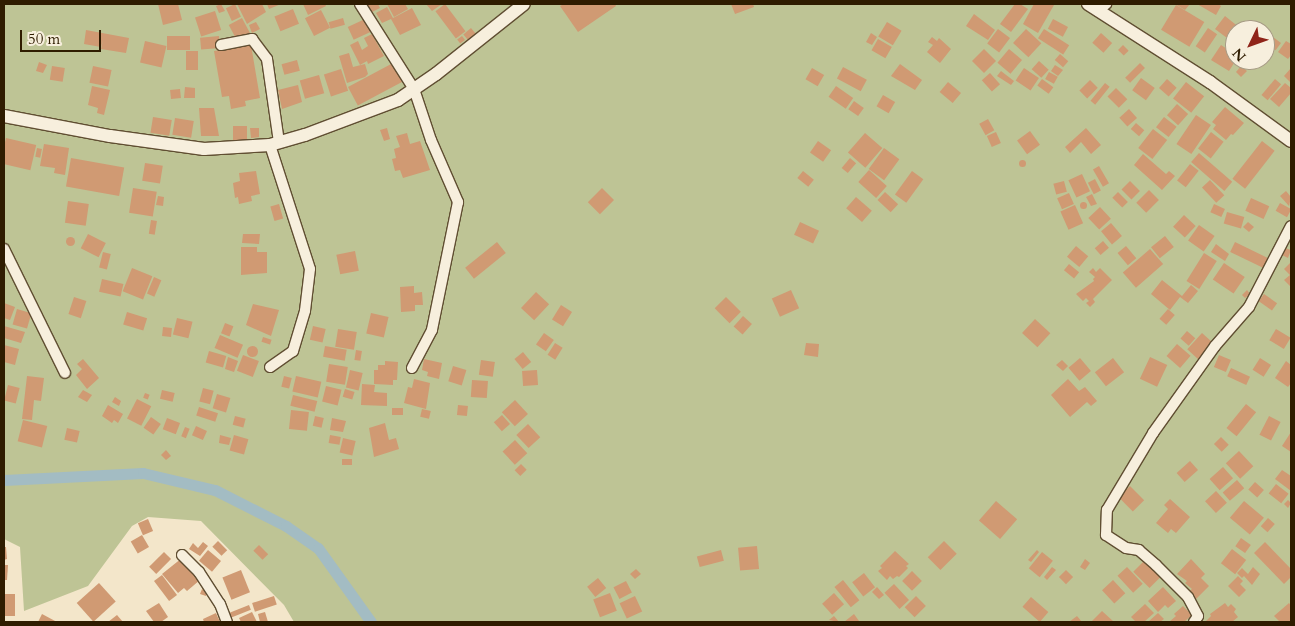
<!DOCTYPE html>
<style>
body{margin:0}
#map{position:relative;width:1295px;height:626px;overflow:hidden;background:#f3e6ca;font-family:Cardo,serif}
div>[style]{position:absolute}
.green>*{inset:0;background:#bec495}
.canal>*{height:11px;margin:-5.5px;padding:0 5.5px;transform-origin:5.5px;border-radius:5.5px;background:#a3bcc3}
.building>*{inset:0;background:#d09a73;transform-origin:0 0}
.round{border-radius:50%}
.roads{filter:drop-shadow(1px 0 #604e32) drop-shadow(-1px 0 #604e32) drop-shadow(0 1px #604e32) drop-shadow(0 -1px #604e32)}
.minor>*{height:10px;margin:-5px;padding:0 5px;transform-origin:5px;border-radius:5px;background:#f7efdd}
.tertiary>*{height:12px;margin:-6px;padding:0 6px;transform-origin:6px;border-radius:6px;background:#f7efdd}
span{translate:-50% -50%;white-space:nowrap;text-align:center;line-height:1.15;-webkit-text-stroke:4px #f7efdd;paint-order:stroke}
.frame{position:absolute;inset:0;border:5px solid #2f1c00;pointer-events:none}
.north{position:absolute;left:1225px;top:20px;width:50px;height:50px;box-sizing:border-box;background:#f7efdd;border:1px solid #a79b85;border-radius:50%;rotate:228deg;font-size:14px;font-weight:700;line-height:20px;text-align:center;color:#2f1c00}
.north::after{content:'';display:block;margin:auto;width:18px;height:22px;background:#8f2418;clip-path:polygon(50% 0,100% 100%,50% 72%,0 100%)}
.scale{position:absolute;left:20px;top:30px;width:81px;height:22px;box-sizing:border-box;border:2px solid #2f1c00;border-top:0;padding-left:6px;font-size:15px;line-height:18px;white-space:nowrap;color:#2f1c00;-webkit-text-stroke:4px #f7efdd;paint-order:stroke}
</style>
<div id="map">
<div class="green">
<div style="clip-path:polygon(evenodd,4px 4px,1291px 4px,1291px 622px,294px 622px,284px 605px,201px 521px,148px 517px,132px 526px,88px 586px,24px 611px,20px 547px,4px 539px,4px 4px,1235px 30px,1265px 30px,1265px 60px,1235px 60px,1235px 30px)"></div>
</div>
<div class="canal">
<div style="left:4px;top:480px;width:139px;rotate:-2.9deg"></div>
<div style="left:143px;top:473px;width:74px;rotate:13.3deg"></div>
<div style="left:215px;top:490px;width:80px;rotate:26.9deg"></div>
<div style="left:286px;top:526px;width:39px;rotate:35deg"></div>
<div style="left:318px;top:548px;width:91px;rotate:54.4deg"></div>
</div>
<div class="building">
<div style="clip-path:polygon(158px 4px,178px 4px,182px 20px,163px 25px)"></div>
<div style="clip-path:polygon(221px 4px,225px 11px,219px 13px,216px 6px)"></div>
<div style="left:235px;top:4px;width:14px;height:10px;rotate:65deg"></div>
<div style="clip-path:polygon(237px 4px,262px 4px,266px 12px,247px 24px)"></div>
<div style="clip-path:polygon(267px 4px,281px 4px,269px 9px)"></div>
<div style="clip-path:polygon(303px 4px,325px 4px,326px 6px,308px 15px)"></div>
<div style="clip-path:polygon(367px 4px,378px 4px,380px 8px,372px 12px)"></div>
<div style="clip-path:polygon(387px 4px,405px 4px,408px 9px,394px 17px)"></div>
<div style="clip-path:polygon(426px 4px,442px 4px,432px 11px)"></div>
<div style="left:445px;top:4px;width:34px;height:12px;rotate:53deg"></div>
<div style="clip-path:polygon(564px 4px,615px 4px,616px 6px,578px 32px,560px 6px)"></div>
<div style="clip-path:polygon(731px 4px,753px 4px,754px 7px,735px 14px)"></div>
<div style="clip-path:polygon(1015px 4px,1020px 4px,1028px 9px,1011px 32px,1000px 24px)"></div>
<div style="clip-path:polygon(1034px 4px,1054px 5px,1038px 33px,1023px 24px)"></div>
<div style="clip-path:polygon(1175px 4px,1190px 4px,1185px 10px)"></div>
<div style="clip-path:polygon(1197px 4px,1218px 4px,1221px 6px,1216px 15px)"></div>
<div style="left:1176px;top:5px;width:33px;height:29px;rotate:31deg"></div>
<div style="clip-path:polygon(387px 7px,393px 18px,412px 8px,421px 25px,400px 35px,391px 19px,382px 23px,376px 13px)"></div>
<div style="left:293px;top:9px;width:16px;height:20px;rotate:68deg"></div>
<div style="left:321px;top:10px;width:20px;height:18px;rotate:63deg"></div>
<div style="left:215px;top:11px;width:20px;height:21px;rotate:72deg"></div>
<div style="clip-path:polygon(974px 14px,995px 30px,988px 40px,966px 26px)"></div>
<div style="clip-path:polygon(1225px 16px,1240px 28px,1235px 30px,1235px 35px,1231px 41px,1215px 29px)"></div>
<div style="left:242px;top:18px;width:17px;height:15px;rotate:62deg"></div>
<div style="left:343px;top:18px;width:7px;height:15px;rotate:74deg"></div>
<div style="left:365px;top:19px;width:14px;height:19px;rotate:65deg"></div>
<div style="left:1053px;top:19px;width:17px;height:11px;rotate:28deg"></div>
<div style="clip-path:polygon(256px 22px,260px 29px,252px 33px,249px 25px)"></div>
<div style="left:887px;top:22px;width:17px;height:17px;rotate:31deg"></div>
<div style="left:471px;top:28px;width:8px;height:10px;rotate:50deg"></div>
<div style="left:1208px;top:28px;width:11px;height:22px;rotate:34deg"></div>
<div style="left:998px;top:29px;width:15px;height:18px;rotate:37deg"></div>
<div style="left:1026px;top:29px;width:21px;height:19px;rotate:43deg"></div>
<div style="left:1044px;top:29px;width:30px;height:11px;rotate:33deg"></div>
<div style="clip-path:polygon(86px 30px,129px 38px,126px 53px,101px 49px,103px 40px,101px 47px,84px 44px)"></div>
<div style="clip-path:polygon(871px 33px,877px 37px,872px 45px,866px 42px)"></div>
<div style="left:1101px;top:33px;width:15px;height:13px;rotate:42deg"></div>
<div style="clip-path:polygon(372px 34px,384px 56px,368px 64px,367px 61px,360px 65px,350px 45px,358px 41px,362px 50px,368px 46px,364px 38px)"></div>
<div style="left:190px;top:36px;width:14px;height:23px;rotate:90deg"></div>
<div style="left:219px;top:36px;width:12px;height:19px;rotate:85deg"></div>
<div style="left:462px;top:36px;width:5px;height:6px;rotate:53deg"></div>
<div style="clip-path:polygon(932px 37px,937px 41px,939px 38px,951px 49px,940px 63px,927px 52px,933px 45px,928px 42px)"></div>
<div style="left:1273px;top:37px;width:10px;height:9px;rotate:37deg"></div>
<div style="left:878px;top:39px;width:16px;height:13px;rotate:30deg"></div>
<div style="left:145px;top:41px;width:22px;height:22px;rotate:13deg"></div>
<div style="clip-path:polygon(1286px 41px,1291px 44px,1291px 55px,1288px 59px,1278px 52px)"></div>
<div style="clip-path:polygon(251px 45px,260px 98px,245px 101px,246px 106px,231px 109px,229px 96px,222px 97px,214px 51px)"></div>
<div style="left:1123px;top:45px;width:8px;height:7px;rotate:45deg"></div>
<div style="clip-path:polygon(1221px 45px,1235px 54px,1236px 60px,1229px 71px,1211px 60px)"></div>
<div style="left:984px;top:49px;width:17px;height:17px;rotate:45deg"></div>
<div style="left:1009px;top:49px;width:17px;height:18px;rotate:40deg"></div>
<div style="left:186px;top:51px;width:12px;height:19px"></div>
<div style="clip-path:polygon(349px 53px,353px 67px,365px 64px,368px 74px,365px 77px,347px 83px,339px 56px)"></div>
<div style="left:1060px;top:54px;width:11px;height:8px;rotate:41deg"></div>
<div style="left:297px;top:60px;width:11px;height:16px;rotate:75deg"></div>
<div style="left:1039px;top:61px;width:13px;height:11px;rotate:42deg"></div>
<div style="clip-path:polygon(39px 62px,47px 65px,43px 73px,36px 71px)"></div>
<div style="left:393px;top:63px;width:21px;height:51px;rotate:62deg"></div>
<div style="left:1140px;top:63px;width:7px;height:21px;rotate:45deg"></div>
<div style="clip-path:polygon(900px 64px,922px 80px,915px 90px,891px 76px)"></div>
<div style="clip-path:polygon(1055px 65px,1063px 70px,1058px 76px,1051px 71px)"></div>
<div style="left:52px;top:66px;width:13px;height:14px;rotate:9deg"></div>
<div style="left:93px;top:66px;width:19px;height:17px;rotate:12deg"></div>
<div style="clip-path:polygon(1241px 66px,1247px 71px,1241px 77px,1236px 72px)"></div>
<div style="left:843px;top:67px;width:27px;height:13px;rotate:28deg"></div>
<div style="left:812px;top:68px;width:14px;height:13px;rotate:30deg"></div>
<div style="left:1024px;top:68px;width:18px;height:15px;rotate:34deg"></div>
<div style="clip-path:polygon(1291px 68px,1291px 83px,1284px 76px)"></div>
<div style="left:341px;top:69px;width:23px;height:18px;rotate:72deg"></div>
<div style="clip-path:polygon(1001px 71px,1014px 81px,1011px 85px,997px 76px)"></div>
<div style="left:1049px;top:72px;width:10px;height:8px;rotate:29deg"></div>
<div style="left:990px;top:73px;width:15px;height:11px;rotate:48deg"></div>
<div style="left:319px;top:75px;width:19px;height:20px;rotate:74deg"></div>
<div style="left:1141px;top:78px;width:17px;height:15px;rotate:36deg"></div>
<div style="left:1042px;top:79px;width:14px;height:8px;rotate:36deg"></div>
<div style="left:1167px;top:79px;width:13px;height:12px;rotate:42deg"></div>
<div style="left:1275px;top:79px;width:8px;height:21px;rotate:40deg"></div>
<div style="left:1090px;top:80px;width:11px;height:15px;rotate:45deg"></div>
<div style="left:948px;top:82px;width:17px;height:13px;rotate:40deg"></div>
<div style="left:1186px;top:82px;width:23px;height:21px;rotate:38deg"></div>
<div style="left:1105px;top:83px;width:6px;height:23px;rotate:39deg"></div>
<div style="clip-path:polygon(1285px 83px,1291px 88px,1291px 93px,1279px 107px,1270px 99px)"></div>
<div style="clip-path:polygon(298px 85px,302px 102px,282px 109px,278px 90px)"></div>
<div style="clip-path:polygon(92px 86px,110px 90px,104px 115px,97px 113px,98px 108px,88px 105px)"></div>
<div style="left:836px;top:86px;width:21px;height:13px;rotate:35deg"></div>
<div style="clip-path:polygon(185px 87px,195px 88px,195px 98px,184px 98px)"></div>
<div style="left:1116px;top:88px;width:16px;height:12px;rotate:45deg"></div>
<div style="left:180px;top:89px;width:9px;height:10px;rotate:84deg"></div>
<div style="left:883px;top:95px;width:14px;height:13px;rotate:30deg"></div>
<div style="left:854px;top:101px;width:12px;height:10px;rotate:35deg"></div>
<div style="left:1177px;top:104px;width:15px;height:15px;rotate:42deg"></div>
<div style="clip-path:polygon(1225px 107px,1244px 123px,1233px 135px,1231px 134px,1226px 140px,1213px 129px,1216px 125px,1212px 122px)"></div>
<div style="clip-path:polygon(199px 108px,214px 108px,219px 136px,201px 136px)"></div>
<div style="left:1129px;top:109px;width:12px;height:13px;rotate:48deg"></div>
<div style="left:1196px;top:115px;width:18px;height:35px;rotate:34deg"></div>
<div style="left:153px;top:117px;width:19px;height:16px;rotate:9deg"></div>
<div style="left:1164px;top:117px;width:16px;height:13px;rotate:38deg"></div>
<div style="left:175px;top:118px;width:19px;height:17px;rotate:9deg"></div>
<div style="left:988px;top:119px;width:13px;height:10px;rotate:61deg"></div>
<div style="left:1136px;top:123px;width:11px;height:8px;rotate:41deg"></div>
<div style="left:233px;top:126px;width:14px;height:15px"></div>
<div style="clip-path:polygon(250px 128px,259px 128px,259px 137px,251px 138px)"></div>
<div style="clip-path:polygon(387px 128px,390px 139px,384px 141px,380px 130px)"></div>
<div style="clip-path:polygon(1086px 128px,1101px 145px,1091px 154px,1081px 142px,1070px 153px,1065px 147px)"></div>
<div style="left:1153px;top:129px;width:18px;height:24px;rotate:38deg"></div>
<div style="left:1030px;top:131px;width:17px;height:16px;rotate:54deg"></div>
<div style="left:996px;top:132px;width:12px;height:10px;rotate:66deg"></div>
<div style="left:1211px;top:132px;width:16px;height:21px;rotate:38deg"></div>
<div style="clip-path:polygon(407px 133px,410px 144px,420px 141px,430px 170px,403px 178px,400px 170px,395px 171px,392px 159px,396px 158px,394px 149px,400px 147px,396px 136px)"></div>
<div style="left:865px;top:133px;width:23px;height:26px;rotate:41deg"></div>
<div style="left:6px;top:138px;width:31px;height:26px;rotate:13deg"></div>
<div style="left:818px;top:141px;width:16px;height:14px;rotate:35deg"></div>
<div style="left:1262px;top:141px;width:16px;height:48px;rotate:38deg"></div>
<div style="clip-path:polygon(44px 144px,69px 148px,65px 175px,54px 173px,55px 168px,40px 166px)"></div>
<div style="left:37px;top:148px;width:5px;height:9px;rotate:11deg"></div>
<div style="left:884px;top:148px;width:19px;height:26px;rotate:36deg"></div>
<div style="left:1199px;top:153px;width:44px;height:12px;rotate:41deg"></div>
<div style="clip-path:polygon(1143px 154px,1166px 174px,1169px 171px,1175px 176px,1162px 190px,1134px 165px)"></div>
<div style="left:71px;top:158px;width:54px;height:29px;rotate:10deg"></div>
<div style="left:850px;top:158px;width:8px;height:13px;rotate:40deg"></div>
<div class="round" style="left:1018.5px;top:159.5px;width:7px;height:7px"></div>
<div style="left:145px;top:163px;width:18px;height:18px;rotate:9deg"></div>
<div style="left:1190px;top:164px;width:11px;height:21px;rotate:38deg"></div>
<div style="left:1099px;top:166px;width:20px;height:7px;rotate:60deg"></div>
<div style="left:869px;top:170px;width:24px;height:16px;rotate:42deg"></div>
<div style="clip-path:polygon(256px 171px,260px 194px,251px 196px,252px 201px,239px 204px,238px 197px,235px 198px,233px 183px,240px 181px,239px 173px)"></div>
<div style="left:803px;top:171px;width:14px;height:9px;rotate:39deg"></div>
<div style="left:912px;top:171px;width:14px;height:29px;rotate:36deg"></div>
<div style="left:1082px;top:174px;width:19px;height:15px;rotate:65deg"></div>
<div style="left:1095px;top:179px;width:13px;height:8px;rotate:63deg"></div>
<div style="left:1210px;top:180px;width:21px;height:11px;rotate:47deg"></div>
<div style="left:1064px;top:181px;width:11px;height:11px;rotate:75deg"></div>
<div style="left:1130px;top:181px;width:14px;height:12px;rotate:45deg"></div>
<div style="left:133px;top:188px;width:24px;height:25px;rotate:9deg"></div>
<div style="left:602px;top:188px;width:17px;height:20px;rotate:45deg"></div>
<div style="left:1149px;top:190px;width:14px;height:18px;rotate:45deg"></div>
<div style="clip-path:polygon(1286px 191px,1291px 197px,1289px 206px,1280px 196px)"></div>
<div style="left:885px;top:192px;width:18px;height:11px;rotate:43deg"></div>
<div style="left:1118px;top:192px;width:14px;height:8px;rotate:45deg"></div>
<div style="left:1069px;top:193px;width:12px;height:13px;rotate:66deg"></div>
<div style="clip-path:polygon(1092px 194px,1097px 204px,1091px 206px,1086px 197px)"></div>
<div style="clip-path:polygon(158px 196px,164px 197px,163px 206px,156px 205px)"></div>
<div style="left:856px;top:197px;width:21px;height:15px;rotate:41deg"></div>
<div style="left:1251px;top:198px;width:20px;height:14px;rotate:24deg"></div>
<div style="left:68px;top:201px;width:21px;height:22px;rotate:8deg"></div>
<div class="round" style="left:1079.5px;top:201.5px;width:7px;height:7px"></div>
<div style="left:1280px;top:203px;width:13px;height:9px;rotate:29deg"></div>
<div style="left:279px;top:204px;width:15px;height:9px;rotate:74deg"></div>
<div style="left:1214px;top:204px;width:12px;height:9px;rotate:24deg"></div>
<div style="left:1075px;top:205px;width:20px;height:16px;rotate:66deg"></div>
<div style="left:1100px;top:207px;width:16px;height:16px;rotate:47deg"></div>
<div style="left:1227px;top:212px;width:18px;height:12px;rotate:16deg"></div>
<div style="left:1184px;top:215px;width:16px;height:16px;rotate:43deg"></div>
<div style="left:151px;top:220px;width:6px;height:14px;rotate:9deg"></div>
<div style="left:800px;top:222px;width:21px;height:14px;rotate:25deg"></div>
<div style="clip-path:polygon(1248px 222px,1254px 227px,1249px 232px,1243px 227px)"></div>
<div style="left:1111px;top:223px;width:17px;height:13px;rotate:50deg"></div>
<div style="left:1199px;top:225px;width:19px;height:19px;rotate:35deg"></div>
<div style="left:88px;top:234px;width:20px;height:16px;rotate:27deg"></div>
<div style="clip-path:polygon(243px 234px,260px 234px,259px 244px,242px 243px)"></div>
<div style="left:1165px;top:236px;width:14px;height:18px;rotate:51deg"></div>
<div class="round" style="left:65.5px;top:236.5px;width:9px;height:9px"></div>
<div style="left:1103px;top:241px;width:9px;height:11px;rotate:49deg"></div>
<div style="left:497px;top:242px;width:14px;height:41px;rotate:51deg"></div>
<div style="left:1235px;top:242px;width:37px;height:11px;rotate:26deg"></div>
<div style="clip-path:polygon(1216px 244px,1229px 254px,1225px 261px,1211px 252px)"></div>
<div style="left:1076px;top:246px;width:16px;height:14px;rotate:40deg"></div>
<div style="left:1126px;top:246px;width:16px;height:11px;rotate:50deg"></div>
<div style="clip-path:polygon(241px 247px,257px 247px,257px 252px,267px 252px,267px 273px,241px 275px)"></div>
<div style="clip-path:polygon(1285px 248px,1291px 250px,1288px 258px,1282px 255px)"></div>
<div style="left:1150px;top:249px;width:20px;height:36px;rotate:49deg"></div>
<div style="left:355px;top:251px;width:20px;height:19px;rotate:79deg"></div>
<div style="left:103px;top:252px;width:8px;height:16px;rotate:14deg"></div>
<div style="left:1204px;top:253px;width:15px;height:33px;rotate:32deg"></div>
<div style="clip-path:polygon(1291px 262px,1291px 287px,1284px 280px,1290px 275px,1284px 269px)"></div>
<div style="left:1224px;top:263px;width:25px;height:20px;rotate:34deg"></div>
<div style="left:1069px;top:264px;width:13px;height:8px;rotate:39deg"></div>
<div style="left:132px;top:268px;width:22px;height:25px;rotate:22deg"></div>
<div style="clip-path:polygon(1093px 268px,1096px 272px,1100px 268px,1112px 280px,1093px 299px,1095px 302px,1090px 307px,1086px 303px,1089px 301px,1086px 298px,1083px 301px,1076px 294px,1094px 281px,1093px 279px,1095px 277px,1089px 272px)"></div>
<div style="left:154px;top:277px;width:8px;height:18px;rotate:23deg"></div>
<div style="left:102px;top:279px;width:22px;height:13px;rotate:13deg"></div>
<div style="clip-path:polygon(1162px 280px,1182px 296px,1191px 285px,1198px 291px,1188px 303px,1180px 297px,1170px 310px,1151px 294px)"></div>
<div style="clip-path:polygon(414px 286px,414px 293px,422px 292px,423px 305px,415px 305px,415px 311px,401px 312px,400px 287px)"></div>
<div style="left:791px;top:290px;width:20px;height:21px;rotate:66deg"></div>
<div style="clip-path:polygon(1247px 290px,1250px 294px,1245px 298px,1242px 295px)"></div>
<div style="left:536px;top:292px;width:18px;height:22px;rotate:43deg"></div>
<div style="left:1264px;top:294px;width:16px;height:9px;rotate:35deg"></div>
<div style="left:74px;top:297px;width:13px;height:18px;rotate:18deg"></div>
<div style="left:726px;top:297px;width:21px;height:16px;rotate:45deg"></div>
<div style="clip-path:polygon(4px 303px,15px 307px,10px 320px,4px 318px)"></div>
<div style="clip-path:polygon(253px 304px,279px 310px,271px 336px,246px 325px)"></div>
<div style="left:561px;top:305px;width:13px;height:17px;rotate:32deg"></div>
<div style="left:17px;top:309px;width:15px;height:16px;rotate:16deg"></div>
<div style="left:1168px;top:309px;width:9px;height:13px;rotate:41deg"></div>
<div style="left:127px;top:312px;width:21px;height:13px;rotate:17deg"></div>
<div style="left:371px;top:313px;width:18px;height:21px;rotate:13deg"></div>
<div style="left:743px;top:316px;width:12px;height:14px;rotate:42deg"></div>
<div style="left:177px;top:318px;width:16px;height:17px;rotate:14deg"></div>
<div style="left:1035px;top:319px;width:21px;height:19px;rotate:43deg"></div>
<div style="left:225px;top:323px;width:9px;height:11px;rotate:21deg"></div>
<div style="clip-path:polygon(4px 326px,25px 332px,21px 343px,4px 338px)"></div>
<div style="left:313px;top:326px;width:13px;height:14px;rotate:13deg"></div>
<div style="left:163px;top:327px;width:9px;height:9px;rotate:6deg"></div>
<div style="left:338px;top:329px;width:19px;height:18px;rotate:9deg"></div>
<div style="left:1276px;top:329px;width:17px;height:13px;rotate:31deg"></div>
<div style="left:1187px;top:331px;width:11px;height:10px;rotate:41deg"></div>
<div style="left:544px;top:333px;width:12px;height:14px;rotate:35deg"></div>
<div style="left:1202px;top:333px;width:15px;height:22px;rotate:42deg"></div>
<div style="left:220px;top:335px;width:25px;height:14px;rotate:23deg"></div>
<div style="left:263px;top:337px;width:9px;height:5px;rotate:18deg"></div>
<div style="left:555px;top:343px;width:9px;height:14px;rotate:32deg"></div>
<div style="clip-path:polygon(806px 343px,819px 344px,818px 357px,804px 355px)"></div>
<div style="left:1177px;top:344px;width:18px;height:16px;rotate:41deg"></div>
<div style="clip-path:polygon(4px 345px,19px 349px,15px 365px,4px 362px)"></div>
<div class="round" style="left:246.5px;top:345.5px;width:11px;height:11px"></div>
<div style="left:325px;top:346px;width:22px;height:11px;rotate:10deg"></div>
<div style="left:356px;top:350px;width:6px;height:10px;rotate:9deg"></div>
<div style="left:209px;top:351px;width:18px;height:12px;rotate:16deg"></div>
<div style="left:523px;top:352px;width:13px;height:11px;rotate:51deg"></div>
<div style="left:243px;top:355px;width:17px;height:17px;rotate:21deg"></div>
<div style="left:1219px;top:355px;width:13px;height:13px;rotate:23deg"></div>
<div style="clip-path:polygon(228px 357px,238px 361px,234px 372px,225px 369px)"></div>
<div style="left:1150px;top:357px;width:19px;height:24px;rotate:25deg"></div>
<div style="left:1080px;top:358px;width:17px;height:15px;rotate:50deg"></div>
<div style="left:1113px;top:358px;width:18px;height:23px;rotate:52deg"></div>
<div style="left:1260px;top:358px;width:13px;height:14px;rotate:32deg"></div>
<div style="clip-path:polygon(83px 359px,99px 378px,87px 389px,76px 375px,82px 369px,77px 364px)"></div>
<div style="clip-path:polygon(424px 359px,442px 363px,439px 379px,427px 376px,428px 372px,422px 370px)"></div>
<div style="left:481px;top:360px;width:14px;height:15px;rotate:8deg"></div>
<div style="clip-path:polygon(1062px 360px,1068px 366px,1063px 371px,1056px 365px)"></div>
<div style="clip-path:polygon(385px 361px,398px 362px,397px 380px,393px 380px,393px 385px,374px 384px,374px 370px,378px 370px,378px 365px,385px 365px)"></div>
<div style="clip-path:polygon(1286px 361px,1291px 365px,1291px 383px,1288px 387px,1275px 378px)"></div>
<div style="left:329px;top:364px;width:19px;height:18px;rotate:9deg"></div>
<div style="left:453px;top:366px;width:14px;height:16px;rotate:17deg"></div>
<div style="left:1231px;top:368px;width:21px;height:9px;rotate:25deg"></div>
<div style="left:350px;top:370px;width:13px;height:18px;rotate:13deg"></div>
<div style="left:537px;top:370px;width:15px;height:15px;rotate:86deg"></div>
<div style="clip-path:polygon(27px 376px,44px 378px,41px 401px,34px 400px,32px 420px,22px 419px)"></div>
<div style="left:284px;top:376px;width:8px;height:11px;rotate:14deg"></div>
<div style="left:296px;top:376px;width:26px;height:16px;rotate:13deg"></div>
<div style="clip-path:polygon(414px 379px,430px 383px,426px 409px,404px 403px,408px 387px,412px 388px)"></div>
<div style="clip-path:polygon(1068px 379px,1079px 391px,1085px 387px,1097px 401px,1091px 406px,1087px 402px,1070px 417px,1051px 395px)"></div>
<div style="left:472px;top:380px;width:16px;height:17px;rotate:4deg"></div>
<div style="clip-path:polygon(362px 384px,375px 385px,374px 392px,387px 393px,387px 406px,361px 405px)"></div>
<div style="left:8px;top:385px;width:12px;height:16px;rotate:14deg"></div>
<div style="left:326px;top:386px;width:16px;height:16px;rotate:14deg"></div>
<div style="left:203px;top:388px;width:11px;height:14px;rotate:15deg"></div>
<div style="left:345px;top:389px;width:10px;height:8px;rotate:17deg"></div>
<div style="clip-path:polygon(83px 390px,92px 395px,87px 402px,78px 397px)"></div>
<div style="left:162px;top:390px;width:13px;height:9px;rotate:13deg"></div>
<div style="left:145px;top:393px;width:5px;height:5px;rotate:22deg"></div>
<div style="left:217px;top:394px;width:14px;height:15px;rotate:17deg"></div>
<div style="left:293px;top:395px;width:25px;height:11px;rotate:14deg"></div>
<div style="clip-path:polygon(115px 397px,121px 401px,119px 406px,112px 402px)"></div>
<div style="left:137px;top:399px;width:16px;height:22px;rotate:27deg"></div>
<div style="left:515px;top:400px;width:19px;height:18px;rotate:47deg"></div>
<div style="left:1246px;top:404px;width:13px;height:31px;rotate:39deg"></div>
<div style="clip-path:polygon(108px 405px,123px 414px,118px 423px,114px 420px,112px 423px,102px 416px)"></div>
<div style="left:458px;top:405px;width:10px;height:10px;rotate:6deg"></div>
<div style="left:199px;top:407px;width:20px;height:9px;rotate:18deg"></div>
<div style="left:403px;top:408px;width:7px;height:11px;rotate:90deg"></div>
<div style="left:422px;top:409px;width:9px;height:8px;rotate:13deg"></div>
<div style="left:291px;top:410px;width:18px;height:19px;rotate:6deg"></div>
<div style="left:502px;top:415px;width:12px;height:11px;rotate:48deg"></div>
<div style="left:235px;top:416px;width:11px;height:9px;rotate:15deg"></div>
<div style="left:315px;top:416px;width:9px;height:10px;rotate:13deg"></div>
<div style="left:1269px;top:416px;width:13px;height:21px;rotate:27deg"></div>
<div style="left:151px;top:417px;width:12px;height:13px;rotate:35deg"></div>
<div style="left:167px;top:418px;width:14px;height:12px;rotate:21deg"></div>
<div style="clip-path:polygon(332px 418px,346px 421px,343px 432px,330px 430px)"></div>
<div style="left:23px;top:420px;width:25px;height:22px;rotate:14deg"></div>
<div style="clip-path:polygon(385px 423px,389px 440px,396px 438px,399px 449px,374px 457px,369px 428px)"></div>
<div style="left:528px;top:424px;width:18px;height:16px;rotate:47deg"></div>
<div style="left:196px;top:426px;width:12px;height:10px;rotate:24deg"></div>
<div style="left:185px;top:427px;width:5px;height:10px;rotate:22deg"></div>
<div style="left:67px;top:428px;width:13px;height:12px;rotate:13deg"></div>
<div style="clip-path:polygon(1291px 432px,1291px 452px,1282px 446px)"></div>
<div style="clip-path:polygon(220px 435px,231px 438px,229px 445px,219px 443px)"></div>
<div style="left:234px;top:435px;width:15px;height:16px;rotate:16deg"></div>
<div style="left:330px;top:435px;width:11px;height:8px;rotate:10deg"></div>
<div style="left:1221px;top:437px;width:11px;height:10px;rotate:45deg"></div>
<div style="left:343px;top:438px;width:13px;height:15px;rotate:13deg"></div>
<div style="left:515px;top:440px;width:18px;height:17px;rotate:47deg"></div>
<div style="clip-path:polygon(166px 450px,171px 456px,166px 460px,161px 455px)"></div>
<div style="left:1239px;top:451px;width:21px;height:18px;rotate:47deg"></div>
<div style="left:342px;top:459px;width:10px;height:6px"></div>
<div style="left:1190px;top:461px;width:12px;height:18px;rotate:48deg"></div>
<div style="left:521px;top:464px;width:8px;height:9px;rotate:45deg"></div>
<div style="left:1223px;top:467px;width:15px;height:18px;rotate:48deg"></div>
<div style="clip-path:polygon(1282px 470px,1291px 476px,1291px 491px,1275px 479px)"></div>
<div style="left:1237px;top:480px;width:11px;height:19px;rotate:49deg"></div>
<div style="left:1255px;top:482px;width:12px;height:10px;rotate:42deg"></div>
<div style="left:1276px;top:484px;width:16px;height:12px;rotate:38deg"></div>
<div style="left:1130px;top:486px;width:20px;height:16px;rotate:45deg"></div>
<div style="left:1216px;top:491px;width:16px;height:15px;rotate:47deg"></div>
<div style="clip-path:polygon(1170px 499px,1190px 517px,1176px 533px,1171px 529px,1168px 533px,1156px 523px,1168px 509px,1164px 505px)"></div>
<div style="clip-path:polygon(1288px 500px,1291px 503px,1288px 508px,1284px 504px)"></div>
<div style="left:996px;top:501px;width:28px;height:26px;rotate:41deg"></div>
<div style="left:1244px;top:501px;width:26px;height:22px;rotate:40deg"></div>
<div style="left:1268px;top:518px;width:9px;height:11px;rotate:41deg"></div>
<div style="left:148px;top:519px;width:13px;height:11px;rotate:67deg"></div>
<div style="left:142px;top:535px;width:14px;height:13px;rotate:60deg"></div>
<div style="left:1241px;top:538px;width:12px;height:10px;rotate:35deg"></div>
<div style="left:218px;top:541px;width:13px;height:8px;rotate:45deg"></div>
<div style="left:944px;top:541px;width:18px;height:23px;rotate:45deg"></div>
<div style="clip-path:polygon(203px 542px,208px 546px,200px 556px,189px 549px,193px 543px,198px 548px)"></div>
<div style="clip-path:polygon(1265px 542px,1291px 569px,1291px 577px,1284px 584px,1254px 553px)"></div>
<div style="left:259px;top:545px;width:13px;height:8px;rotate:45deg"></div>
<div style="left:757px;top:546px;width:23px;height:19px;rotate:85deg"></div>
<div style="clip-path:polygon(4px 547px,6px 547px,7px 559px,4px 560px)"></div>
<div style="left:1232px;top:549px;width:18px;height:18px;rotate:38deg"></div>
<div style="left:208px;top:550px;width:17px;height:14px;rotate:40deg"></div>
<div style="left:721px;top:550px;width:11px;height:25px;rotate:75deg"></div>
<div style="clip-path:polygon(1037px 550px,1039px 552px,1031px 562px,1028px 560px)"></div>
<div style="clip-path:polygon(895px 551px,909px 564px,906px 566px,908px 568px,899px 577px,897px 576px,893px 579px,890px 576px,887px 580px,878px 571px,882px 568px,880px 566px)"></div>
<div style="left:164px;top:552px;width:10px;height:21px;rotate:45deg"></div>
<div style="left:1042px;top:552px;width:14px;height:21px;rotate:39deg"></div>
<div style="clip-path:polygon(182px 558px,200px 580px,187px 591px,184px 588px,178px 593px,162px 574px)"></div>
<div style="clip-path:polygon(1085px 559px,1090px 563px,1085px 570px,1080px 567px)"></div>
<div style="left:1146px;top:559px;width:23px;height:18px;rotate:45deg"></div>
<div style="clip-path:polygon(1191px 559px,1205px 574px,1201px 578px,1209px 586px,1196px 599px,1189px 591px,1192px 589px,1185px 583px,1187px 581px,1177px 574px)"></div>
<div style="clip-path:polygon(4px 565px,8px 565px,7px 580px,4px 580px)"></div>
<div style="clip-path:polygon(1052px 567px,1056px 570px,1047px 580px,1044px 577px)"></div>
<div style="left:1127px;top:567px;width:23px;height:13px;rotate:47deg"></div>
<div style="clip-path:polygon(1253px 567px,1260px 574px,1252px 585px,1244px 576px,1242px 578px,1237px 573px,1242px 568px,1248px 574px)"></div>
<div style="clip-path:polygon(636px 569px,641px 574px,635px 579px,630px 574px)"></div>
<div style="left:241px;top:570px;width:24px;height:20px;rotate:68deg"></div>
<div style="left:1066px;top:570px;width:10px;height:10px;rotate:45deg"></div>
<div style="left:912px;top:571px;width:14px;height:14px;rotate:45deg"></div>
<div style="left:864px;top:573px;width:18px;height:15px;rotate:52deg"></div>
<div style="left:162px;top:575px;width:25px;height:10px;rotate:53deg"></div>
<div style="clip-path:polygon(1238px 576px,1243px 581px,1240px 584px,1246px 590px,1239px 597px,1228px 586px)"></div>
<div style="left:598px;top:578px;width:13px;height:14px;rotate:51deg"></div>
<div style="left:843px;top:580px;width:26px;height:11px;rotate:51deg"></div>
<div style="left:1113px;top:580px;width:18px;height:15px;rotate:47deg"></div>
<div style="left:626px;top:581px;width:13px;height:14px;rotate:63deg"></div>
<div style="left:99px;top:583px;width:25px;height:30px;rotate:48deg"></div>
<div style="left:894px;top:584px;width:22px;height:13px;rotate:47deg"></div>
<div style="clip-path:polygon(877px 587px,884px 595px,879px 599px,872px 592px)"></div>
<div style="clip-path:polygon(1163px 587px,1176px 601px,1168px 608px,1165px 605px,1158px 612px,1148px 601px)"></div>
<div style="clip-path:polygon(202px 589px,207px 592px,206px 596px,200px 594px)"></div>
<div style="left:610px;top:593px;width:19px;height:18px;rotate:69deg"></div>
<div style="left:834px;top:593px;width:15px;height:16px;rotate:48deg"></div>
<div style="left:4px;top:594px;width:11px;height:22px"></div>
<div style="left:274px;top:596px;width:9px;height:23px;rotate:72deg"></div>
<div style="left:635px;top:596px;width:17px;height:17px;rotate:65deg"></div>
<div style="left:916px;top:596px;width:14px;height:16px;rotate:45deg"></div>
<div style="left:1031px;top:597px;width:23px;height:13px;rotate:41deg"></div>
<div style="clip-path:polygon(159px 603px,168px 617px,161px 622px,154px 622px,146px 611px)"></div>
<div style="clip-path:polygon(1225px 603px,1228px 607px,1231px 604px,1236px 609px,1234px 612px,1238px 617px,1232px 622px,1208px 622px,1206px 621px,1211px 616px,1210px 614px)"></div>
<div style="clip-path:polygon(1289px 603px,1291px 606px,1291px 622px,1280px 622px,1274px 616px)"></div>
<div style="clip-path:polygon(1145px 604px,1154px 613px,1144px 622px,1136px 622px,1131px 617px)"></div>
<div style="left:249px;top:605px;width:5px;height:21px;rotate:68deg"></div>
<div style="clip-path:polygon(1183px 606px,1192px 615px,1184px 622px,1169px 622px,1176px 616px,1174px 614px)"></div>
<div style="clip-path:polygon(1102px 611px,1114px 622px,1091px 622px)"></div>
<div style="clip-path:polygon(252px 612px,257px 622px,241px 622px,239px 618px)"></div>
<div style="clip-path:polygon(265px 612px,268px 622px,260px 622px,258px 614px)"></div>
<div style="clip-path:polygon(216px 613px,220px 622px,204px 622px,203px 619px)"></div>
<div style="clip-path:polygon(1158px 613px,1164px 619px,1160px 622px,1148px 622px)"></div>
<div style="clip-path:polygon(42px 614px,57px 622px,38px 622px)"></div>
<div style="clip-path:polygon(854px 614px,859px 621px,844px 622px)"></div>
<div style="clip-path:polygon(117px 615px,123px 622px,108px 622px)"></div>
<div style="clip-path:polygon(834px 616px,839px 622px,829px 620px)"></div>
<div style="clip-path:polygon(1077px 616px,1082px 622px,1069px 622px)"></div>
</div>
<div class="roads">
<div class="minor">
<div style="left:360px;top:4px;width:101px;rotate:57.6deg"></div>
<div style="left:414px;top:89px;width:54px;rotate:71.6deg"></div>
<div style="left:431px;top:140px;width:68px;rotate:66.5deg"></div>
<div style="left:458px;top:202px;width:131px;rotate:101.5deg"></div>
<div style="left:432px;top:330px;width:43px;rotate:117.8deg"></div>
<div style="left:1098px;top:11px;width:11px;rotate:-41deg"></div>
<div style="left:221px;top:45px;width:32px;rotate:-11deg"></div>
<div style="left:252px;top:39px;width:25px;rotate:53deg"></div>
<div style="left:267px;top:59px;width:84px;rotate:81.8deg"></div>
<div style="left:270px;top:145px;width:130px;rotate:72.1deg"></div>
<div style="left:310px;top:269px;width:42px;rotate:96.8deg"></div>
<div style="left:305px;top:311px;width:42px;rotate:106.7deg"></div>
<div style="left:293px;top:351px;width:28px;rotate:145deg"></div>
<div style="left:4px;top:249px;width:138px;rotate:63.8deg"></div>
<div style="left:182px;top:555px;width:24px;rotate:45deg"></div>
<div style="left:199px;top:572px;width:38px;rotate:57deg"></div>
<div style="left:220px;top:604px;width:19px;rotate:69deg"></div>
<div style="left:1194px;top:622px;width:7px;rotate:-56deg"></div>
<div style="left:1198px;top:616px;width:21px;rotate:-118deg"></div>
<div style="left:1188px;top:597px;width:45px;rotate:-135deg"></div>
<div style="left:1156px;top:565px;width:23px;rotate:-139deg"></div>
<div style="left:1139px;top:550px;width:13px;rotate:-171deg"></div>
<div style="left:1126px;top:548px;width:24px;rotate:-147deg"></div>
<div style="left:1106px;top:535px;width:25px;rotate:-88deg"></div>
<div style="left:1107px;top:510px;width:90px;rotate:-59.1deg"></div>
<div style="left:1153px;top:433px;width:107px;rotate:-54.5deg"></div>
<div style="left:1215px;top:346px;width:52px;rotate:-48.9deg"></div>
<div style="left:1249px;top:307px;width:91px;rotate:-62.6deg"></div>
</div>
<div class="tertiary">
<div style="left:1088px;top:4px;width:145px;rotate:32.6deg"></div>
<div style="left:1210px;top:82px;width:100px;rotate:36.1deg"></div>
<div style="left:4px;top:116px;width:108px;rotate:10.7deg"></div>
<div style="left:110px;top:136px;width:95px;rotate:7.9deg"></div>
<div style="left:204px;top:149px;width:66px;rotate:-3.5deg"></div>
<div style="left:270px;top:145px;width:36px;rotate:-16deg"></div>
<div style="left:305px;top:135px;width:99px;rotate:-20.6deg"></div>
<div style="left:398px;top:100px;width:46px;rotate:-34.4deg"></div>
<div style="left:436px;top:74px;width:112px;rotate:-38.5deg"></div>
</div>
</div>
<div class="frame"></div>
<div class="north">N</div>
<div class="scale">50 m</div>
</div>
